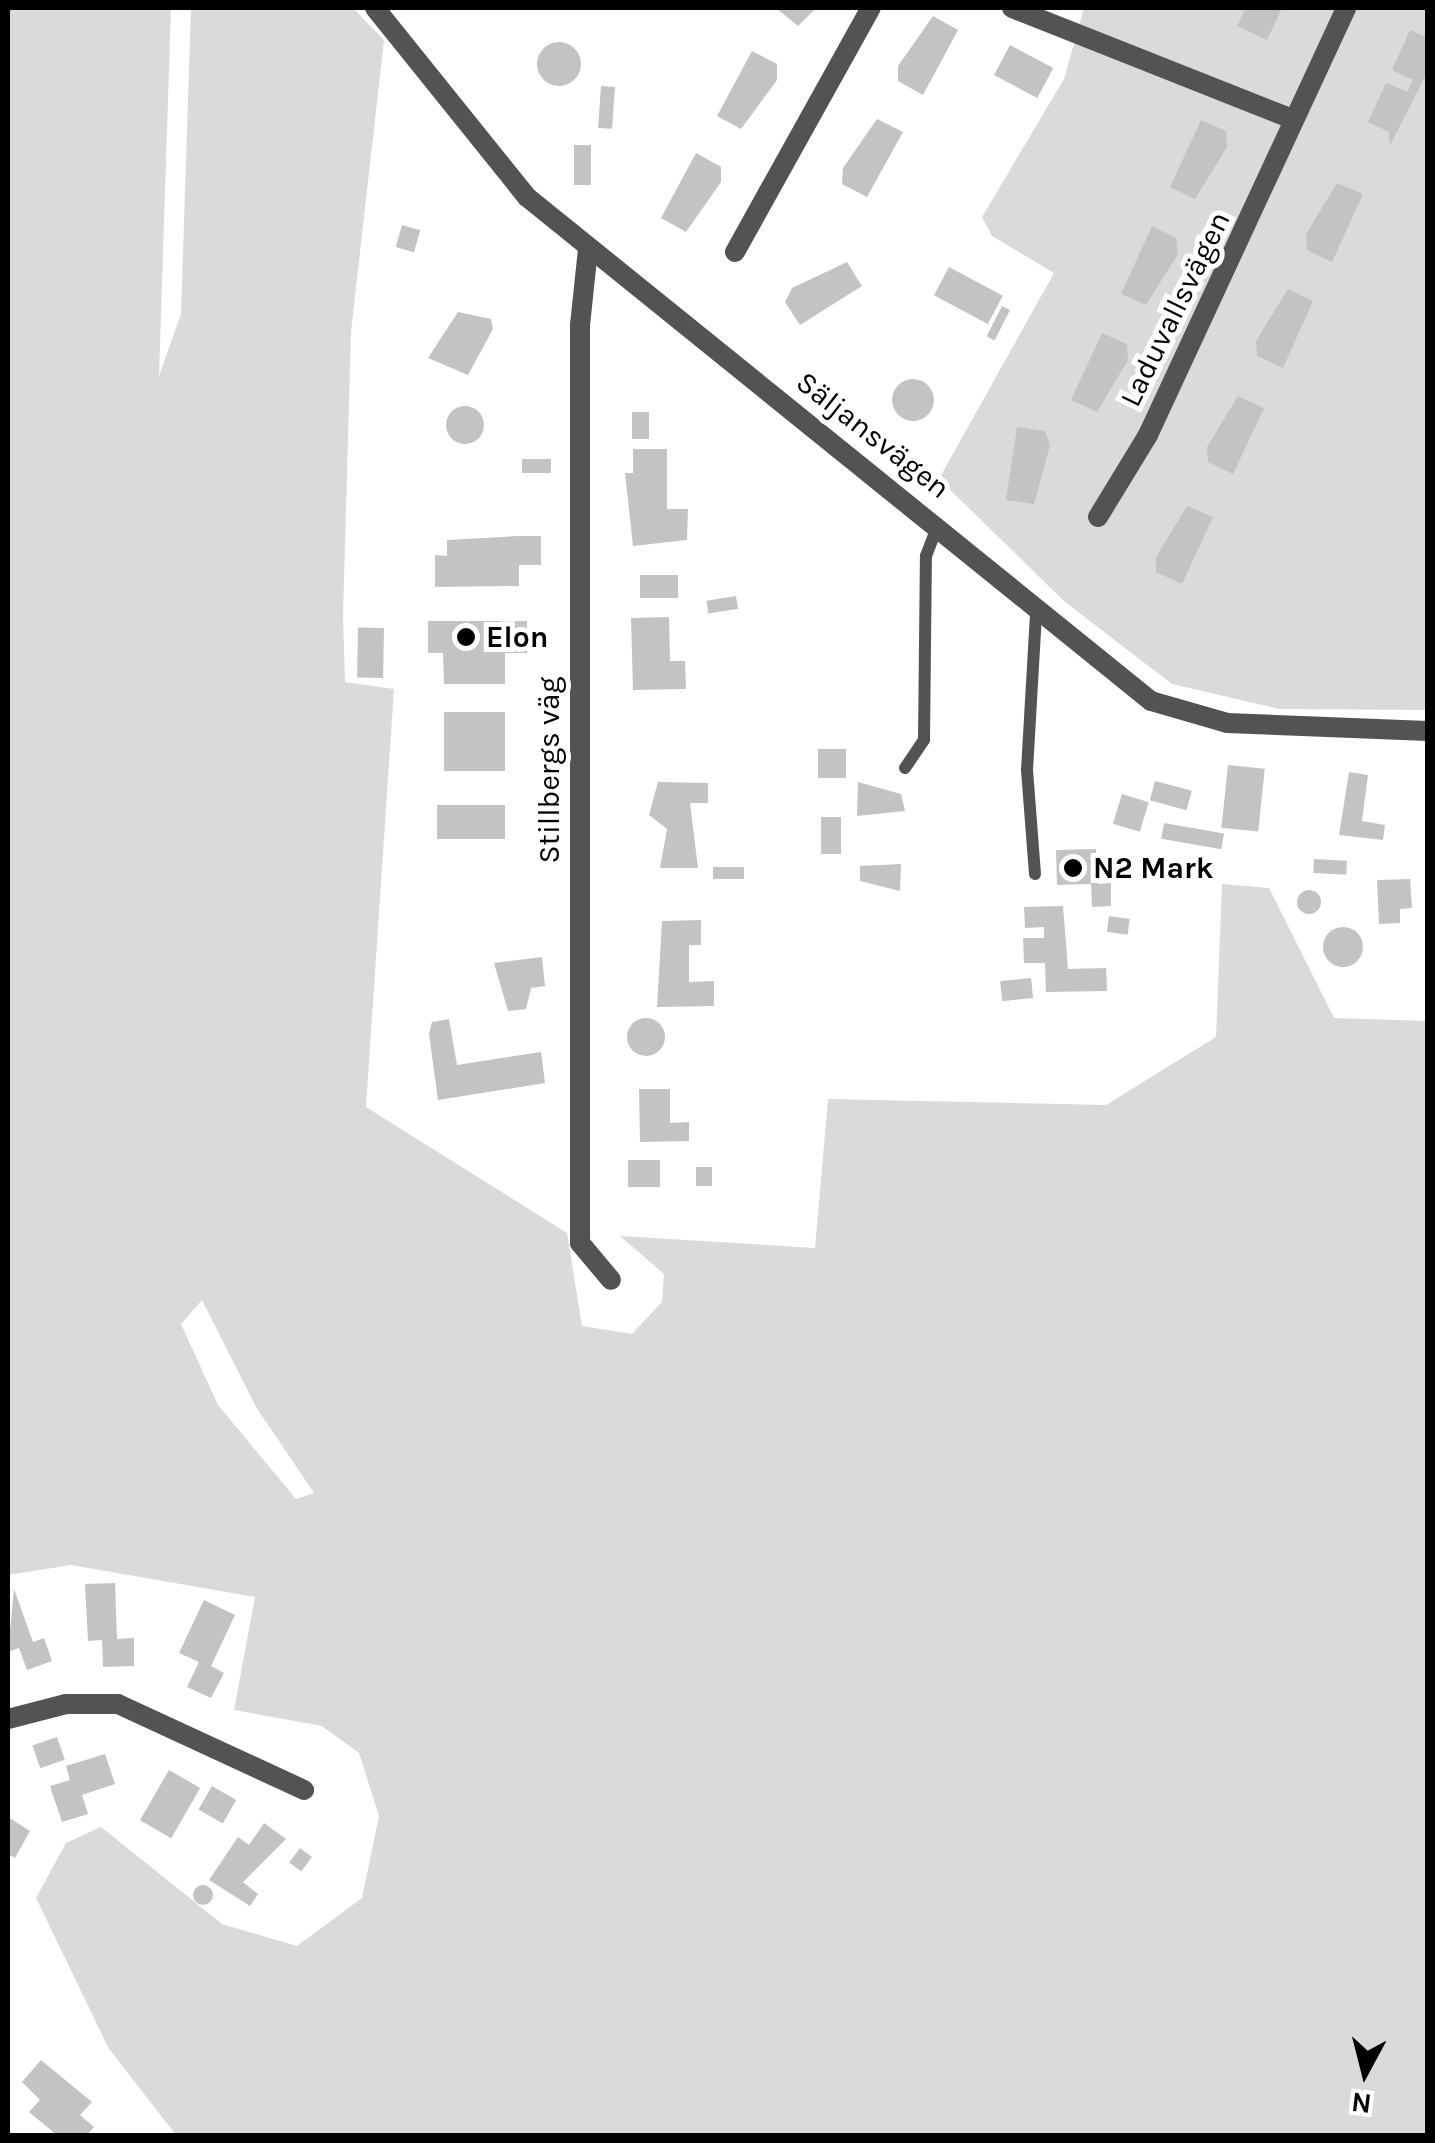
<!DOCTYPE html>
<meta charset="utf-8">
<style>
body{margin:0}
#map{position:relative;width:1435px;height:2143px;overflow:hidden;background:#fff;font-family:Karla,sans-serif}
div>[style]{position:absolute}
.green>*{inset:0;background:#dadada}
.building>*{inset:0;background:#c3c3c3;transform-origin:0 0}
.round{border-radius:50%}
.service>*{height:12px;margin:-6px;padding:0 6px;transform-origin:6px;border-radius:6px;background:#535353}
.minor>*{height:20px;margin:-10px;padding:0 10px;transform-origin:10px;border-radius:10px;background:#535353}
.tertiary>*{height:20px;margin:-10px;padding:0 10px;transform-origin:10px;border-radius:10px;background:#535353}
.dots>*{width:28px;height:28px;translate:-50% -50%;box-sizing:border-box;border:5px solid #fff;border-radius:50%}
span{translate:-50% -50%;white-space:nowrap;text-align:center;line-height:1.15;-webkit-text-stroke:10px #fff;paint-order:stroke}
.street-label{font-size:30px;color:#000}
.poi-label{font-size:30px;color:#000;font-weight:700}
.left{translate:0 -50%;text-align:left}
.frame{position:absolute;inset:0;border:10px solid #000;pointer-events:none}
.north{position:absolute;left:1315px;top:2023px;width:100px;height:100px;-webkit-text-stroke:8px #fff;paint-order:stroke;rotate:187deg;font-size:28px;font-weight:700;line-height:40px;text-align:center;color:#000}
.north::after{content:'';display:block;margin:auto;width:35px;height:45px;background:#000;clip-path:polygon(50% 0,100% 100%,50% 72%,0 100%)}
</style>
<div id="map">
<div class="green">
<div style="clip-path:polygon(evenodd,8px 8px,171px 8px,159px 376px,181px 314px,191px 8px,353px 8px,384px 40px,351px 332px,343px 616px,345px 682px,394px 689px,366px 1107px,567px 1233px,582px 1326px,632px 1334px,662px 1302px,664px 1274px,620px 1236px,815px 1248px,828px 1099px,1106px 1105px,1216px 1037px,1222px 884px,1269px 888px,1334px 1018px,1427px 1021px,1427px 2135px,176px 2135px,109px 2049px,36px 1898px,66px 1843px,101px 1827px,222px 1924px,297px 1946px,362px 1898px,379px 1816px,359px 1753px,322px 1726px,234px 1710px,255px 1597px,71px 1565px,8px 1575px,8px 8px,202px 1300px,256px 1407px,314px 1493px,296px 1499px,218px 1405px,181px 1324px,202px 1300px)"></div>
<div style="clip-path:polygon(1084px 8px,1427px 8px,1427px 710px,1279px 709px,1172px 684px,1065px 602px,939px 479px,1054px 273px,992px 236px,982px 217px,1064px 79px)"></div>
</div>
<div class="building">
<div style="clip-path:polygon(776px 8px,816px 8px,798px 26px)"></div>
<div style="clip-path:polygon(1246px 8px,1282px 8px,1267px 40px,1237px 26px)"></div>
<div style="clip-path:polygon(933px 16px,958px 30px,923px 95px,898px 81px,898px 66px)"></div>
<div style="clip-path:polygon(1410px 30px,1428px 38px,1428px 71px,1390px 145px,1389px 132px,1368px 122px,1386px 83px,1407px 92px,1413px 80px,1392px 70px)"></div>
<div class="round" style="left:537px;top:42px;width:44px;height:44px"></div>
<div style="left:1010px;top:45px;width:49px;height:34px;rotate:28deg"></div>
<div style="clip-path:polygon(752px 51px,777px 64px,777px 80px,741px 129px,717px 116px)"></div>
<div style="left:601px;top:86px;width:14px;height:42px;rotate:4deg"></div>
<div style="clip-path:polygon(877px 119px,903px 132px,867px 197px,842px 184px,843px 168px)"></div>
<div style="clip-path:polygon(1201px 120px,1226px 131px,1227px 147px,1195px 199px,1170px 187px)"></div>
<div style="left:574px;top:145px;width:17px;height:40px"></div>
<div style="clip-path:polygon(696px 153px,721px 167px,721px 182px,686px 232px,661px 218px)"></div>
<div style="clip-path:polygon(1337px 183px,1363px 194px,1332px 262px,1307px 250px,1306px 234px)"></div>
<div style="left:402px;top:225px;width:19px;height:23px;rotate:16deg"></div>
<div style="clip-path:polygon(1152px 226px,1176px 238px,1178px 254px,1146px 305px,1121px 294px)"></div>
<div style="clip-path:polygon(847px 262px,862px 286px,800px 325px,785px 302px,792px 288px)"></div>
<div style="left:949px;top:267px;width:61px;height:32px;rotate:28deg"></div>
<div style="clip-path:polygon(1288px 289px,1313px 301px,1283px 368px,1257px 356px,1256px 341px)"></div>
<div style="left:1002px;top:306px;width:9px;height:34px;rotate:27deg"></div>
<div style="clip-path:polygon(458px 312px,491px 319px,493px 329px,468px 375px,428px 358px)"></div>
<div style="clip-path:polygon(1102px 333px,1127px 344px,1128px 360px,1097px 412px,1071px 400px)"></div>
<div class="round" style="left:892px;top:379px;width:42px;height:42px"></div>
<div style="clip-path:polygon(1238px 396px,1264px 408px,1233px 474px,1208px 462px,1207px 447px)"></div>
<div class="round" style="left:446px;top:406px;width:38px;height:38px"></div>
<div style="left:632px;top:412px;width:17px;height:27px"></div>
<div style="clip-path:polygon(1017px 427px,1045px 431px,1050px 445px,1034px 504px,1006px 500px)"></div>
<div style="clip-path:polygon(633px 449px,667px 449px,667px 509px,688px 509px,687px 540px,633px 546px,625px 473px,633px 473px)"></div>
<div style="left:522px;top:459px;width:29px;height:14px"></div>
<div style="clip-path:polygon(1187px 506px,1213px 517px,1182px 584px,1156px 572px,1156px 557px)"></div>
<div style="clip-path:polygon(519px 536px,541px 536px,541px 565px,519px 565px,519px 586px,435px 587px,435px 555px,447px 556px,447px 540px)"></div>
<div style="left:640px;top:575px;width:38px;height:23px"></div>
<div style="left:736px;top:596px;width:13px;height:30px;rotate:81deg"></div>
<div style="clip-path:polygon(669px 617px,670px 661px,685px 661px,686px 689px,633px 690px,631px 618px)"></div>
<div style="clip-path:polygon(428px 621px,527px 621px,527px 653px,505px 653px,505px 684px,444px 684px,443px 653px,428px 653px)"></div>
<div style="left:384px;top:628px;width:50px;height:26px;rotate:91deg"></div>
<div style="left:444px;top:712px;width:61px;height:59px"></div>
<div style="left:818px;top:749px;width:28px;height:29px"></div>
<div style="left:1228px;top:765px;width:37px;height:63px;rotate:6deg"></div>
<div style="clip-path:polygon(1349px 772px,1368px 775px,1362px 821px,1385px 825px,1383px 840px,1339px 835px)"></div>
<div style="left:1155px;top:781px;width:38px;height:20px;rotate:15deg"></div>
<div style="clip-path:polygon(658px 782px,708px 783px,708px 803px,690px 803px,698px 868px,660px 868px,667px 829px,649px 815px)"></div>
<div style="clip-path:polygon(858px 782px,901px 794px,905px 811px,857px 816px)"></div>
<div style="left:1122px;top:794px;width:28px;height:31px;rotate:17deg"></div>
<div style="left:437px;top:805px;width:68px;height:34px"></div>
<div style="left:821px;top:817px;width:20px;height:37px"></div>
<div style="left:1164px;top:823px;width:61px;height:16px;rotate:10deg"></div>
<div style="clip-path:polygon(1096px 849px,1098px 884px,1111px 883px,1111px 906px,1092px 907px,1091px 884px,1057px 885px,1056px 850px)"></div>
<div style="left:1314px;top:859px;width:33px;height:14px;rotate:3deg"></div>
<div style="clip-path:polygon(901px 864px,900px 891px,860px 881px,860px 866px)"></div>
<div style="left:713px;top:867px;width:31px;height:12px"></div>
<div style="clip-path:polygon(1410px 879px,1412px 908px,1400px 909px,1400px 923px,1379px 924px,1377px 880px)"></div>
<div class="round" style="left:1297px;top:890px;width:24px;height:24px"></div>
<div style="clip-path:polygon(1063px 906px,1068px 969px,1106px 968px,1107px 991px,1046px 992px,1045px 963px,1024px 963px,1023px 938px,1044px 938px,1044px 927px,1025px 928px,1024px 907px)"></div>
<div style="left:1109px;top:916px;width:21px;height:16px;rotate:8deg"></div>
<div style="clip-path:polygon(701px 920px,701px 945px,689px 945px,689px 982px,714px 981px,714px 1006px,657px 1007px,662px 921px)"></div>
<div class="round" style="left:1323px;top:927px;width:40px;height:40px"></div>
<div style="clip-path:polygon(542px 957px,545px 986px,531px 988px,526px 1009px,508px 1011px,494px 963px)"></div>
<div style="left:1031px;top:978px;width:20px;height:31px;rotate:84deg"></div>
<div class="round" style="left:627px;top:1018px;width:38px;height:38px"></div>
<div style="clip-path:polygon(449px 1019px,457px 1065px,541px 1052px,545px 1083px,438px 1100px,429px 1034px,432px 1022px)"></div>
<div style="clip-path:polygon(639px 1089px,670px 1089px,670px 1123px,689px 1122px,689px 1141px,640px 1142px)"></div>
<div style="left:628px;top:1160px;width:32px;height:27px"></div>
<div style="left:696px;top:1167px;width:16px;height:19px"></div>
<div style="clip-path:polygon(115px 1583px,117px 1639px,134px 1638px,134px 1666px,103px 1667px,102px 1640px,88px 1641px,85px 1584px)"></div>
<div style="clip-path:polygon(14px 1589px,33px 1642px,44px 1638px,52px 1661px,27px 1670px,19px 1648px,8px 1652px)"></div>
<div style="clip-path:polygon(204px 1600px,235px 1615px,211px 1666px,224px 1673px,211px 1698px,187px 1687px,199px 1662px,179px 1653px)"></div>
<div style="left:57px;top:1737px;width:24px;height:26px;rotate:71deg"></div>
<div style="clip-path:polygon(105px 1754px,115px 1784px,82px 1795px,88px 1814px,62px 1822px,50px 1786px,70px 1780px,66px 1766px)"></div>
<div style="left:169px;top:1770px;width:36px;height:58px;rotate:30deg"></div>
<div style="left:212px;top:1786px;width:28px;height:27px;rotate:30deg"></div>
<div style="clip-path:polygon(8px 1817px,30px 1831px,15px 1858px,8px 1854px)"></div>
<div style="clip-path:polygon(264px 1823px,286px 1839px,243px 1882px,258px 1894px,250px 1906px,209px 1880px,238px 1837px,249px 1845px)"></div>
<div style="left:300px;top:1848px;width:15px;height:18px;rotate:37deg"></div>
<div class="round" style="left:193px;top:1885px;width:20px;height:20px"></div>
<div style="clip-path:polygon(41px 2060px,92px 2102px,80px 2115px,94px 2127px,86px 2136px,58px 2136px,29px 2112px,40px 2100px,22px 2082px)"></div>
</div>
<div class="service">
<div style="left:905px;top:768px;width:34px;rotate:-56deg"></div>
<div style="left:924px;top:740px;width:184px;rotate:-89.4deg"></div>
<div style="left:926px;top:556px;width:33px;rotate:-69deg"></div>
<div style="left:1035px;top:874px;width:104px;rotate:-94.4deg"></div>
<div style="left:1027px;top:770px;width:157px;rotate:-86.7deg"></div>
</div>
<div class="minor">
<div style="left:1012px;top:8px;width:299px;rotate:21.6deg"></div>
<div style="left:588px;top:249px;width:76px;rotate:96deg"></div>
<div style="left:580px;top:325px;width:918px;rotate:90deg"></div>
<div style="left:580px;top:1243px;width:48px;rotate:50deg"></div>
<div style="left:735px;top:252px;width:279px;rotate:-60.9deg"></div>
<div style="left:1098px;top:517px;width:96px;rotate:-58.6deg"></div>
<div style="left:1148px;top:435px;width:471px;rotate:-65.1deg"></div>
<div style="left:8px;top:1719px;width:60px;rotate:-14.5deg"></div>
<div style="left:66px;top:1704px;width:52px"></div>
<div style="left:118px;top:1704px;width:205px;rotate:24.8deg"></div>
</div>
<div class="tertiary">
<div style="left:375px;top:8px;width:243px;rotate:51.2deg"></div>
<div style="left:527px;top:197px;width:802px;rotate:38.93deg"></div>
<div style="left:1151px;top:701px;width:79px;rotate:16.1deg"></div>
<div style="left:1227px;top:723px;width:201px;rotate:2.3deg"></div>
</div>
<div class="dots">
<div style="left:466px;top:637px;background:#000"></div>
<div style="left:1073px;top:868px;background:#000"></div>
</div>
<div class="street-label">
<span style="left:1175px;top:309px;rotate:-64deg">Laduvallsvägen</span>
<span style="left:873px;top:435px;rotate:38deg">Säljansvägen</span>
<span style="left:549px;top:770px;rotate:-90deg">Stillbergs väg</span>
</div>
<div class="poi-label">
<span class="left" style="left:486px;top:637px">Elon</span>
<span class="left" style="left:1093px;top:868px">N2 Mark</span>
</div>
<div class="frame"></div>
<div class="north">N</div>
</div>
